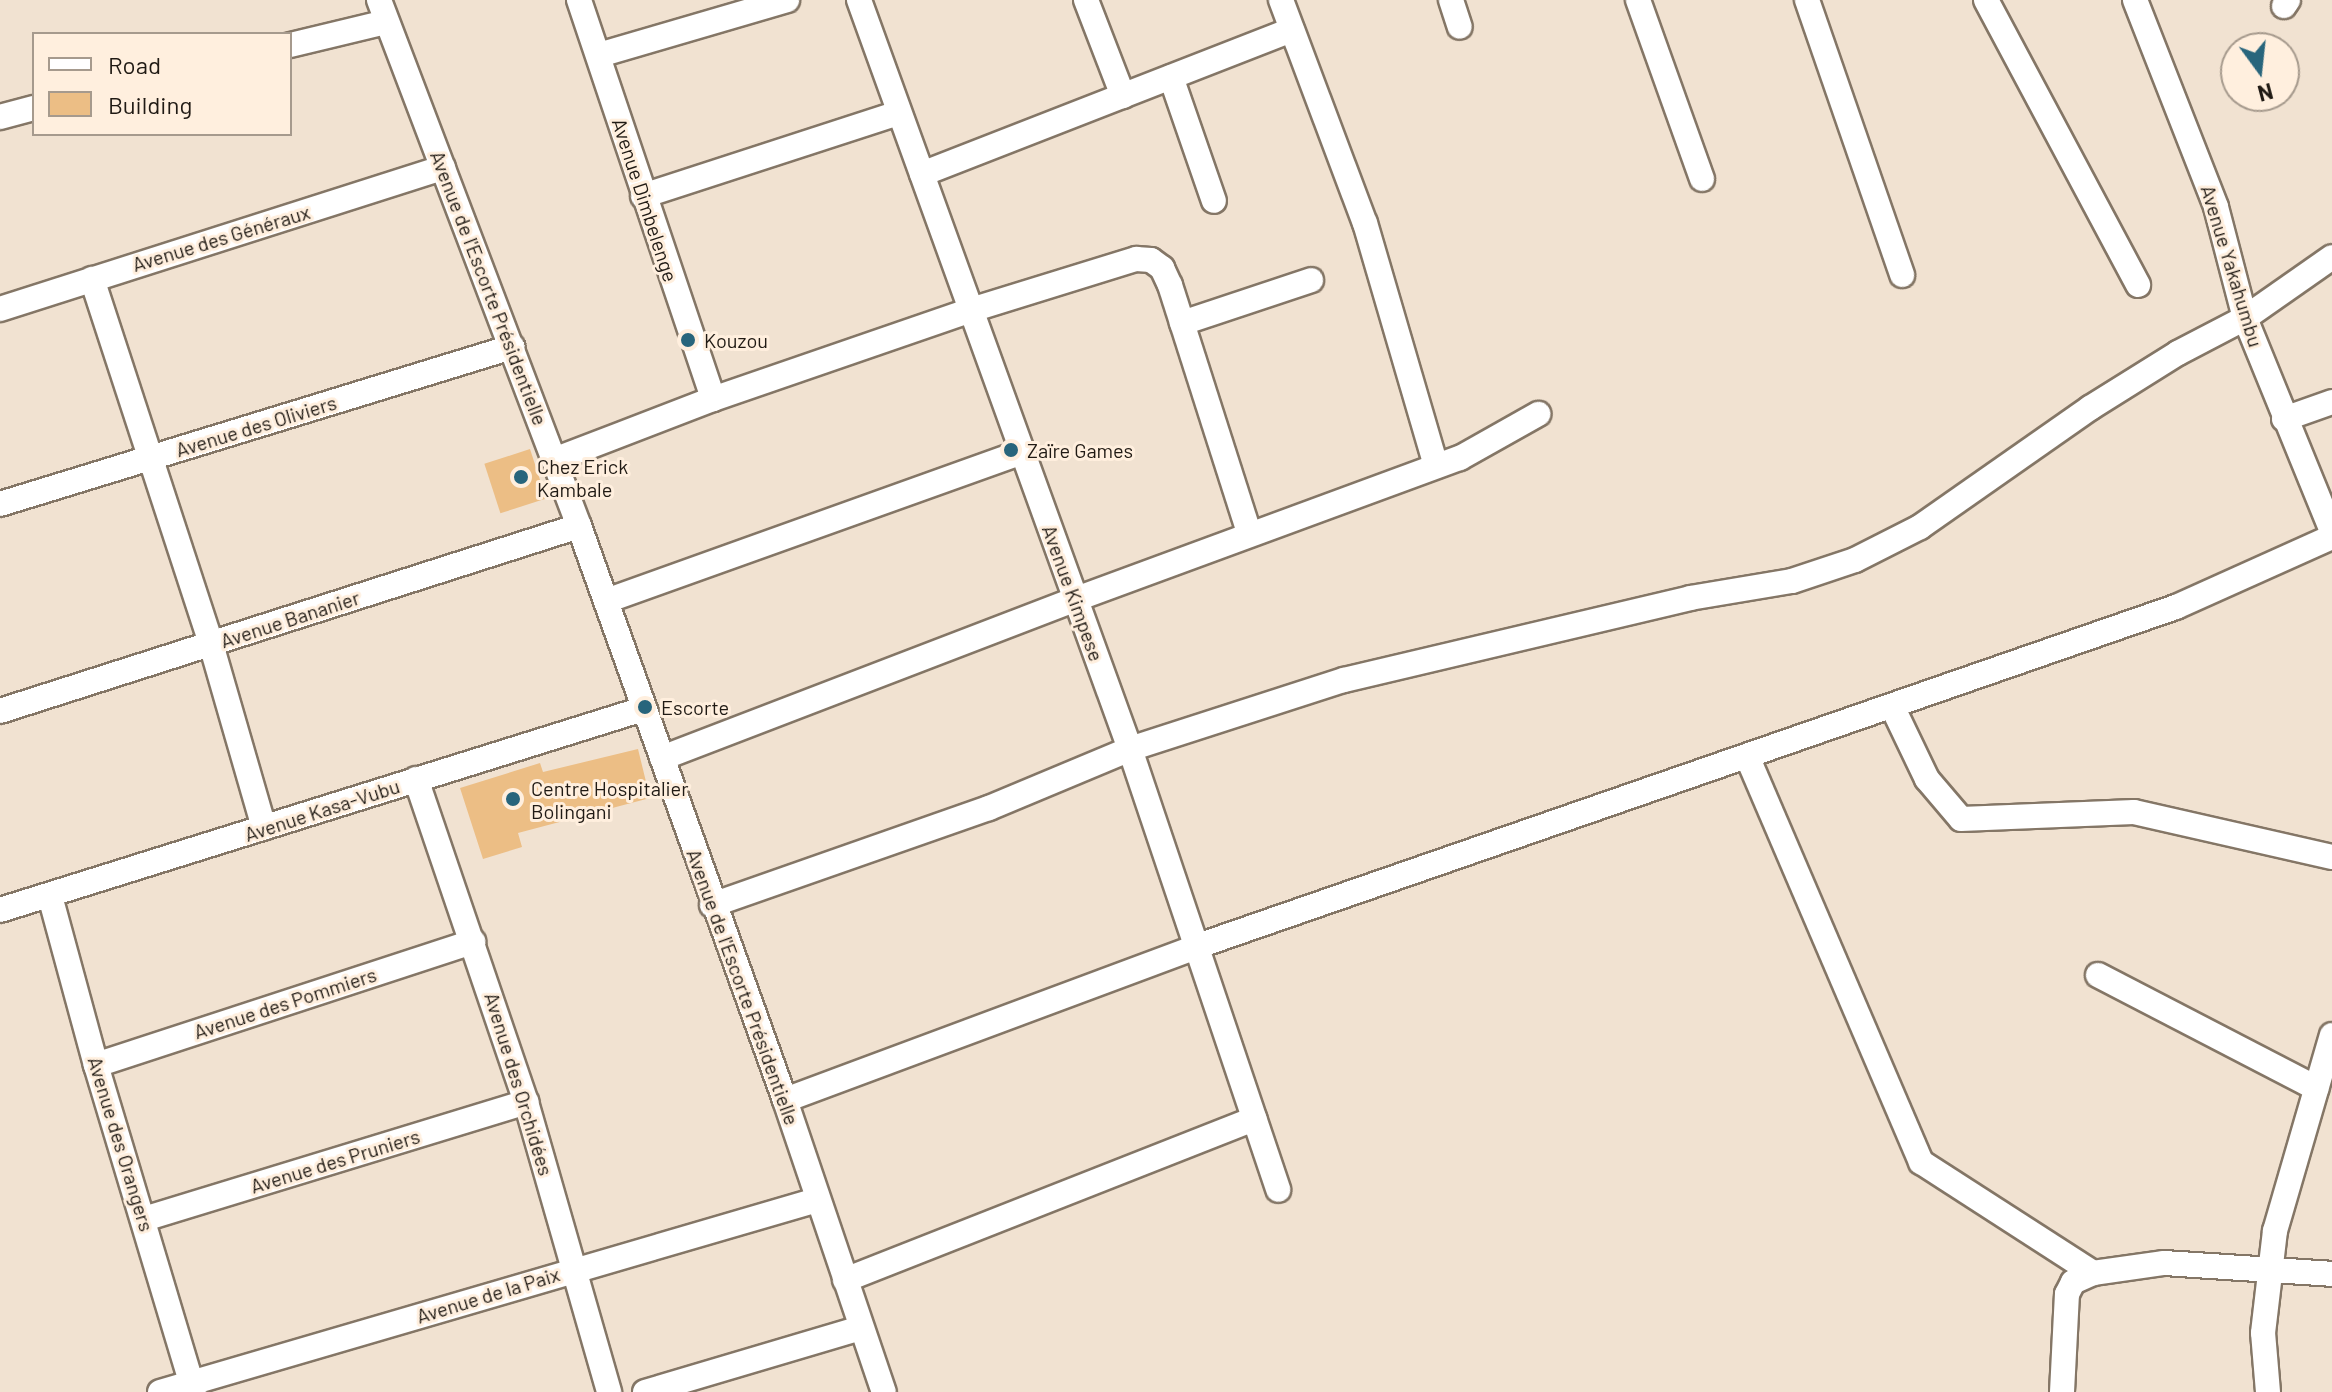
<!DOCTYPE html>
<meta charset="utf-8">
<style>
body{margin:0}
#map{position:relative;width:2332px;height:1392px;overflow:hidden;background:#f1e2d1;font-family:Barlow,sans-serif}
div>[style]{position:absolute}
.building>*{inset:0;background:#ecbe85;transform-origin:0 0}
.roads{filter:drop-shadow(2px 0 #847666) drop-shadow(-2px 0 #847666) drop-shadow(0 2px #847666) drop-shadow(0 -2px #847666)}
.minor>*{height:24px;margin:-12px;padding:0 12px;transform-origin:12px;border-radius:12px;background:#fff}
.dots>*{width:22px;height:22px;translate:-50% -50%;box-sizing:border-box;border:4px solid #ffefde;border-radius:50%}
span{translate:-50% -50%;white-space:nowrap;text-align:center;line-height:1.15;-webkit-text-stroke:6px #ffefde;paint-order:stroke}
.street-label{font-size:20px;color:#201a14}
.poi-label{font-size:20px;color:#201a14}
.left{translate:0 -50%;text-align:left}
.legend{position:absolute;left:32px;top:32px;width:260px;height:104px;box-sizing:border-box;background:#ffefde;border:2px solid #a69a8d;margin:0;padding:10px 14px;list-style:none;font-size:24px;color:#201a14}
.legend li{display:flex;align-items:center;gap:16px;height:40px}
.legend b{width:40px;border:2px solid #a69a8d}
.north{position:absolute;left:2220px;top:32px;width:80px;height:80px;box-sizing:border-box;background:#ffefde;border:2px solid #a69a8d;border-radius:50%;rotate:165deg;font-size:22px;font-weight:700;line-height:32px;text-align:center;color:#201a14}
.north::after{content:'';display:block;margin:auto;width:28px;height:36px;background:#28657c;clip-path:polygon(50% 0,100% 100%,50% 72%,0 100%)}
</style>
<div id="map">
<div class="building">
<div style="left:530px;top:449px;width:52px;height:48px;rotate:72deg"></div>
<div style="clip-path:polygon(638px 749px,650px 798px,518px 833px,522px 847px,483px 859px,460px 788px,540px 763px,543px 772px)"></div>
</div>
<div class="roads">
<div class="minor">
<div style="left:379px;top:0;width:563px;rotate:69.18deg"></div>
<div style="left:579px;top:526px;width:610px;rotate:70.26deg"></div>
<div style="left:785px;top:1100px;width:308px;rotate:71.3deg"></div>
<div style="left:579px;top:0;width:421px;rotate:71.4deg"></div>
<div style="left:859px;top:0;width:797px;rotate:70.11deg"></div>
<div style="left:1130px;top:749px;width:465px;rotate:71.4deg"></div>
<div style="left:1086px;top:0;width:103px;rotate:68.9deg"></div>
<div style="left:1281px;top:0;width:238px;rotate:69.4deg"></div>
<div style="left:1365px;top:223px;width:253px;rotate:73.7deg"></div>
<div style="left:1451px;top:0;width:28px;rotate:72deg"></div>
<div style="left:1638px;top:0;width:190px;rotate:70.3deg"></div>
<div style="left:1807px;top:0;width:291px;rotate:70.9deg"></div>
<div style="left:1986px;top:0;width:323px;rotate:61.9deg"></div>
<div style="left:2135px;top:0;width:222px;rotate:68.6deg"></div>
<div style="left:2216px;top:207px;width:115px;rotate:75.4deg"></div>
<div style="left:2245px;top:318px;width:230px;rotate:67.8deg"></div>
<div style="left:2284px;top:6px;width:7px;rotate:-56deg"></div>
<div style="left:290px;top:45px;width:99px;rotate:-13.5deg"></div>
<div style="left:599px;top:55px;width:196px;rotate:-16.3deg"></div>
<div style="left:1171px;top:77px;width:131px;rotate:70.9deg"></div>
<div style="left:0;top:117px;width:35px;rotate:-15deg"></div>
<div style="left:922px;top:174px;width:397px;rotate:-21.3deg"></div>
<div style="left:643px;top:196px;width:269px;rotate:-18deg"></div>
<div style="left:92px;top:279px;width:384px;rotate:71.9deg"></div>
<div style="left:211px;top:644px;width:191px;rotate:73.9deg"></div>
<div style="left:0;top:309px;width:465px;rotate:-17.7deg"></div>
<div style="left:1182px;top:323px;width:136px;rotate:-18.4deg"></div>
<div style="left:2284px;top:419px;width:51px;rotate:-19.5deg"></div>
<div style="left:554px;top:460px;width:170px;rotate:-21deg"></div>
<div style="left:713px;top:399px;width:273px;rotate:-19deg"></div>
<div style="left:971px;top:310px;width:173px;rotate:-17.2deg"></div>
<div style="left:1136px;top:259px;width:15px;rotate:4deg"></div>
<div style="left:1151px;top:260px;width:14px;rotate:36deg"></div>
<div style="left:1162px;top:268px;width:19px;rotate:65deg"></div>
<div style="left:1170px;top:285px;width:260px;rotate:72.3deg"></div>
<div style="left:0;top:504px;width:536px;rotate:-17.05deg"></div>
<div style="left:606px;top:601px;width:441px;rotate:-19.7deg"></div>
<div style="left:1892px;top:706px;width:81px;rotate:64.4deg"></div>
<div style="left:1927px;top:779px;width:52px;rotate:49.6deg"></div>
<div style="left:1961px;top:819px;width:173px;rotate:-2.3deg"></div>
<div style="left:2134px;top:812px;width:203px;rotate:12.8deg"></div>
<div style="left:0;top:711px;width:608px;rotate:-17.72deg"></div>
<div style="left:1747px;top:756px;width:442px;rotate:66.8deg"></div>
<div style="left:1921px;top:1162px;width:205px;rotate:32.8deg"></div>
<div style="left:662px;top:758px;width:443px;rotate:-21deg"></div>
<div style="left:1076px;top:599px;width:409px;rotate:-20.2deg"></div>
<div style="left:1460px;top:458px;width:90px;rotate:-29.4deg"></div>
<div style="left:416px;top:779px;width:341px;rotate:71.2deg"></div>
<div style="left:526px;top:1102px;width:302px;rotate:74deg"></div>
<div style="left:50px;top:896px;width:175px;rotate:74.8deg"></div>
<div style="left:96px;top:1065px;width:341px;rotate:73.3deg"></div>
<div style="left:712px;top:905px;width:293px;rotate:-19.3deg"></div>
<div style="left:989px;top:808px;width:153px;rotate:-22.7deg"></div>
<div style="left:1130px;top:749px;width:225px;rotate:-17.9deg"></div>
<div style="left:1344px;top:680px;width:356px;rotate:-13.3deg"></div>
<div style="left:1690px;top:598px;width:103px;rotate:-9.5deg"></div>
<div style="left:1792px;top:581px;width:66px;rotate:-18.4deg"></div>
<div style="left:1855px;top:560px;width:73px;rotate:-26.9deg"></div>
<div style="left:1920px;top:527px;width:208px;rotate:-35deg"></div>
<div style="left:2090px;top:408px;width:104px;rotate:-32deg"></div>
<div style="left:2178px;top:353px;width:76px;rotate:-27.6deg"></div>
<div style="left:2245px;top:318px;width:106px;rotate:-35deg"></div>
<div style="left:0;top:910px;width:674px;rotate:-17.36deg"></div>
<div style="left:2098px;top:975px;width:246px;rotate:27.4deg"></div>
<div style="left:96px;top:1065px;width:397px;rotate:-18.1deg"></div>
<div style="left:785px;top:1100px;width:441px;rotate:-20.4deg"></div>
<div style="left:1198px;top:946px;width:1035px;rotate:-19.12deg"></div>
<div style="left:2176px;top:607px;width:171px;rotate:-24.2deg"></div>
<div style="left:144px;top:1219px;width:400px;rotate:-17deg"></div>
<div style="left:845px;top:1280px;width:440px;rotate:-21.5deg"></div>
<div style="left:160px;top:1392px;width:684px;rotate:-16.29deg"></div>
<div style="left:645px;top:1392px;width:225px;rotate:-16.5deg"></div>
<div style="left:2062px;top:1392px;width:98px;rotate:-87.1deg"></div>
<div style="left:2067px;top:1294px;width:13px;rotate:-63deg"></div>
<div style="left:2073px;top:1282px;width:22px;rotate:-24deg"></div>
<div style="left:2093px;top:1273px;width:72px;rotate:-8deg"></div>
<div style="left:2164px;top:1263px;width:168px;rotate:3.7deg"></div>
<div style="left:2268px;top:1392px;width:59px;rotate:-94.8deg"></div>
<div style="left:2263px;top:1333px;width:103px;rotate:-83.3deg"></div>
<div style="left:2275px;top:1231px;width:204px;rotate:-73.8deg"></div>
</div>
</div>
<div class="dots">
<div style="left:688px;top:340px;background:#28657c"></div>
<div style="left:1011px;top:450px;background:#28657c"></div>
<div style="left:521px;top:477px;background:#28657c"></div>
<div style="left:645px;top:707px;background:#28657c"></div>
<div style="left:513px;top:799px;background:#28657c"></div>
</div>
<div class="street-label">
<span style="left:645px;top:200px;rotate:72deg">Avenue Dimbelenge</span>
<span style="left:221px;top:238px;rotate:-17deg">Avenue des Généraux</span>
<span style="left:2232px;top:266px;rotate:73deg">Avenue Yakahumbu</span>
<span style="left:489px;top:288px;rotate:69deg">Avenue de l'Escorte Présidentielle</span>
<span style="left:256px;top:426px;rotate:-17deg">Avenue des Oliviers</span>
<span style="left:1073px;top:593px;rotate:70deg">Avenue Kimpese</span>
<span style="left:290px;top:619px;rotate:-18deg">Avenue Bananier</span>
<span style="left:322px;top:810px;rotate:-18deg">Avenue Kasa-Vubu</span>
<span style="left:743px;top:987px;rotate:70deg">Avenue de l'Escorte Présidentielle</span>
<span style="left:285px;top:1003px;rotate:-18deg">Avenue des Pommiers</span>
<span style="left:519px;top:1084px;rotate:73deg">Avenue des Orchidées</span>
<span style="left:121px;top:1144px;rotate:73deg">Avenue des Orangers</span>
<span style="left:335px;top:1161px;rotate:-17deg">Avenue des Pruniers</span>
<span style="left:488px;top:1295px;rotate:-17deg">Avenue de la Paix</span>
</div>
<div class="poi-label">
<span class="left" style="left:704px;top:340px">Kouzou</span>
<span class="left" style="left:1027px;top:450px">Zaïre Games</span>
<span class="left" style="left:537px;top:478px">Chez Erick<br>Kambale</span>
<span class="left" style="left:661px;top:707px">Escorte</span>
<span class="left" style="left:531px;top:800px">Centre Hospitalier<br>Bolingani</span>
</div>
<ul class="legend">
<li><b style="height:10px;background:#fff"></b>Road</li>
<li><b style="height:22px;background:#ecbe85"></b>Building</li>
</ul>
<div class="north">N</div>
</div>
